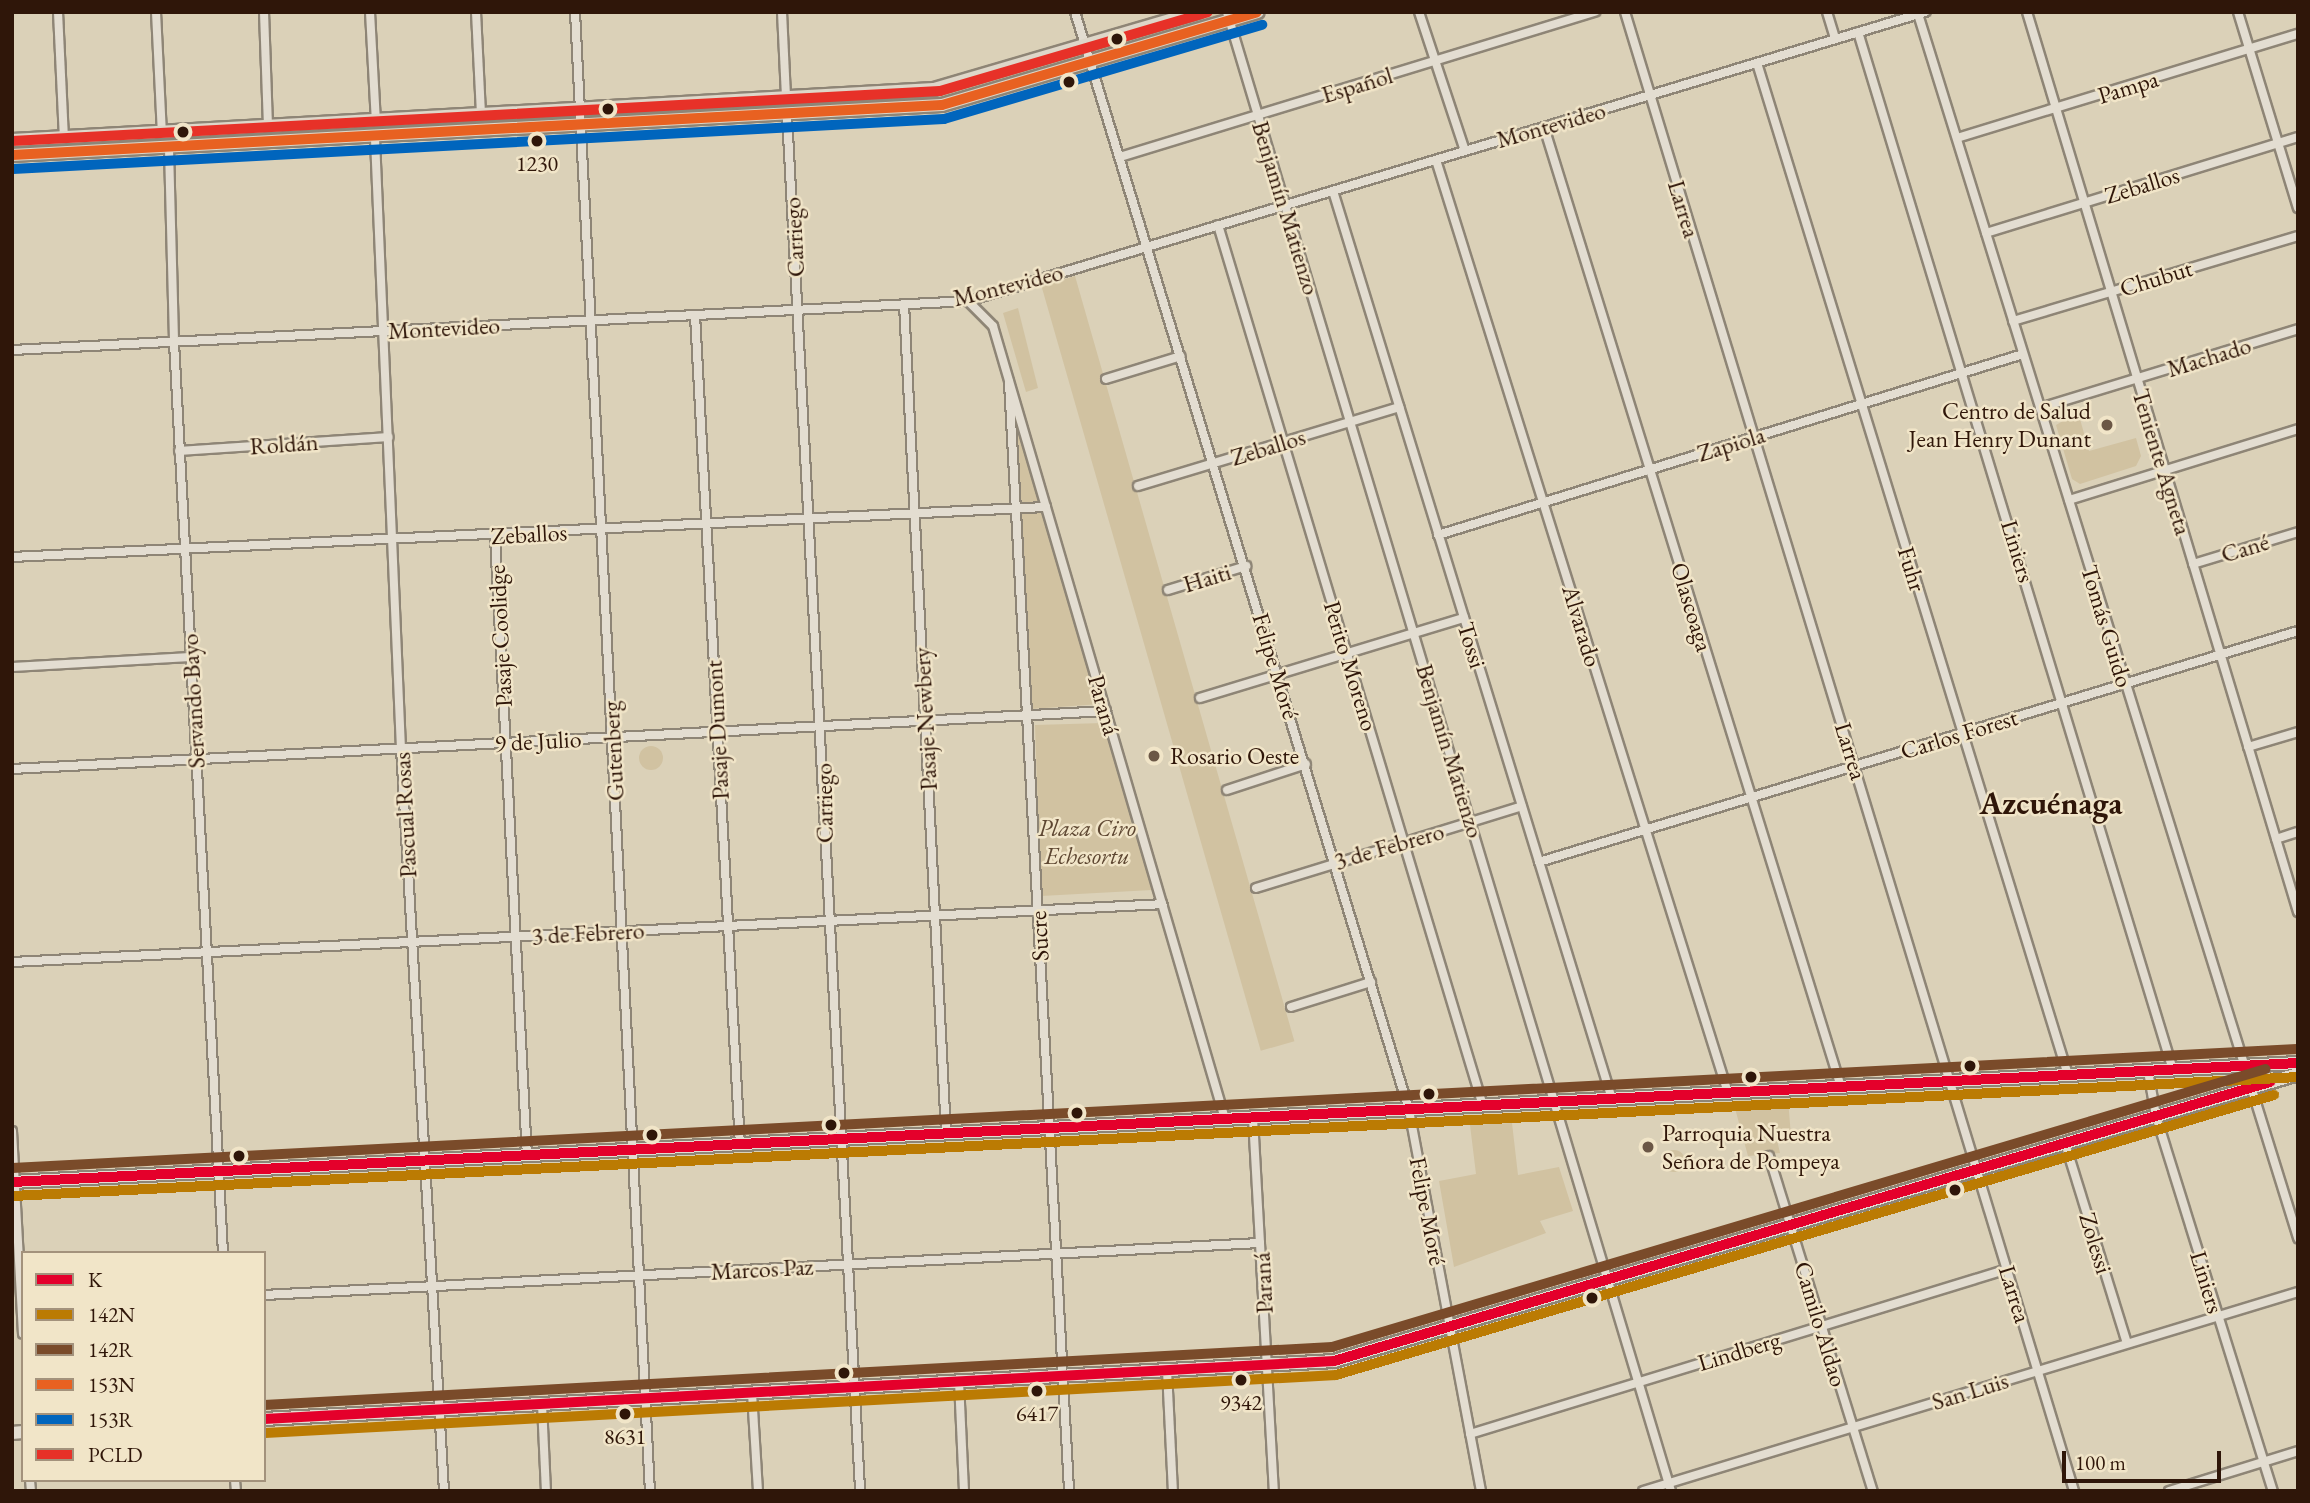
<!DOCTYPE html>
<meta charset="utf-8">
<style>
body{margin:0}
#map{position:relative;width:2310px;height:1503px;overflow:hidden;background:#dbd1b8;font-family:"EB Garamond",serif}
div>[style]{position:absolute}
.green>*{inset:0;background:#d1c2a1;transform-origin:0 0}
.round{border-radius:50%}
.roads{filter:drop-shadow(2px 0 #8e8576) drop-shadow(-2px 0 #8e8576) drop-shadow(0 2px #8e8576) drop-shadow(0 -2px #8e8576)}
.minor>*{height:8px;margin:-4px;padding:0 4px;transform-origin:4px;border-radius:4px;background:#e3ddd1}
.secondary>*{height:12px;margin:-6px;padding:0 6px;transform-origin:6px;border-radius:6px;background:#e3ddd1}
.primary>*{height:12px;margin:-6px;padding:0 6px;transform-origin:6px;border-radius:6px;background:#ded7c9}
.bus-1>*{height:10px;margin:-5px;padding:0 5px;transform-origin:5px;border-radius:5px;background:#e4002b}
.bus-2>*{height:10px;margin:-5px;padding:0 5px;transform-origin:5px;border-radius:5px;background:#bb7b03}
.bus-3>*{height:10px;margin:-5px;padding:0 5px;transform-origin:5px;border-radius:5px;background:#7a4b2a}
.bus-4>*{height:10px;margin:-5px;padding:0 5px;transform-origin:5px;border-radius:5px;background:#e86121}
.bus-5>*{height:10px;margin:-5px;padding:0 5px;transform-origin:5px;border-radius:5px;background:#0065bd}
.bus-6>*{height:10px;margin:-5px;padding:0 5px;transform-origin:5px;border-radius:5px;background:#e73128}
.dots>*{width:19px;height:19px;translate:-50% -50%;box-sizing:border-box;border:4px solid #f1e5c8;border-radius:50%}
span{translate:-50% -50%;white-space:nowrap;text-align:center;line-height:1.15;-webkit-text-stroke:5px #f1e5c8;paint-order:stroke}
.bus-label{font-size:22px;color:#2f1609}
.street-label{font-size:24px;color:#2f1609}
.poi-label{font-size:24px;color:#2f1609}
.right{translate:-100% -50%;text-align:right}
.left{translate:0 -50%;text-align:left}
.park-label{font-size:24px;color:#5d4631;font-style:italic}
.district-label{font-size:32px;color:#2f1609;font-weight:700}
.frame{position:absolute;inset:0;border:14px solid #2f1609;pointer-events:none}
.legend{position:absolute;left:21px;top:1251px;width:245px;height:231px;box-sizing:border-box;background:#f1e5c8;border:2px solid #a3927c;margin:0;padding:9px 12px;list-style:none;font-size:21px;color:#2f1609}
.legend li{display:flex;align-items:center;gap:14px;height:35px}
.legend b{width:35px;border:2px solid #a3927c}
.scale{position:absolute;left:2062px;top:1451px;width:159px;height:32px;box-sizing:border-box;border:4px solid #2f1609;border-top:0;padding-left:9px;font-size:21px;line-height:24px;white-space:nowrap;color:#2f1609;-webkit-text-stroke:5px #f1e5c8;paint-order:stroke}
</style>
<div id="map">
<div class="green">
<div style="clip-path:polygon(1198px 12px,1258px 12px,966px 98px,12px 155px,12px 140px,934px 89px)"></div>
<div style="left:1075px;top:276px;width:796px;height:35px;rotate:74deg"></div>
<div style="clip-path:polygon(1018px 308px,1038px 388px,1026px 392px,1003px 313px)"></div>
<div style="clip-path:polygon(1015px 412px,1041px 502px,1021px 504px)"></div>
<div style="clip-path:polygon(2078px 412px,2089px 451px,2136px 438px,2141px 456px,2136px 466px,2080px 484px,2072px 479px,2056px 425px)"></div>
<div style="clip-path:polygon(1045px 512px,1100px 704px,1031px 709px,1019px 513px)"></div>
<div style="clip-path:polygon(1103px 723px,1152px 890px,1041px 896px,1035px 725px)"></div>
<div class="round" style="left:639px;top:746px;width:24px;height:24px"></div>
<div style="clip-path:polygon(1788px 1099px,1791px 1136px,1777px 1140px,1780px 1153px,1748px 1156px,1733px 1101px)"></div>
<div style="clip-path:polygon(1512px 1123px,1518px 1175px,1559px 1167px,1573px 1211px,1540px 1221px,1546px 1233px,1454px 1267px,1439px 1181px,1476px 1174px,1470px 1125px)"></div>
<div class="round" style="left:1663px;top:1150px;width:22px;height:22px"></div>
</div>
<div class="roads">
<div class="minor">
<div style="left:58px;top:12px;width:126px;rotate:87.3deg"></div>
<div style="left:156px;top:12px;width:121px;rotate:87.2deg"></div>
<div style="left:264px;top:12px;width:115px;rotate:88deg"></div>
<div style="left:370px;top:12px;width:110px;rotate:86.9deg"></div>
<div style="left:476px;top:12px;width:104px;rotate:87.2deg"></div>
<div style="left:575px;top:12px;width:1481px;rotate:87.1deg"></div>
<div style="left:782px;top:12px;width:86px;rotate:87.3deg"></div>
<div style="left:1075px;top:12px;width:1148px;rotate:73.08deg"></div>
<div style="left:1409px;top:1110px;width:388px;rotate:79.3deg"></div>
<div style="left:1227px;top:12px;width:1544px;rotate:73.29deg"></div>
<div style="left:1419px;top:12px;width:146px;rotate:71.7deg"></div>
<div style="left:1625px;top:12px;width:1546px;rotate:73.11deg"></div>
<div style="left:1827px;top:12px;width:28px;rotate:73deg"></div>
<div style="left:2027px;top:12px;width:940px;rotate:73.24deg"></div>
<div style="left:2238px;top:12px;width:205px;rotate:73deg"></div>
<div style="left:1918px;top:14px;width:1282px;rotate:72.75deg"></div>
<div style="left:1858px;top:32px;width:1085px;rotate:73.12deg"></div>
<div style="left:1757px;top:63px;width:1059px;rotate:72.92deg"></div>
<div style="left:787px;top:115px;width:1378px;rotate:86.96deg"></div>
<div style="left:1544px;top:127px;width:1005px;rotate:72.81deg"></div>
<div style="left:1957px;top:138px;width:357px;rotate:-17deg"></div>
<div style="left:375px;top:139px;width:610px;rotate:87.56deg"></div>
<div style="left:401px;top:748px;width:744px;rotate:86.69deg"></div>
<div style="left:169px;top:149px;width:193px;rotate:88.5deg"></div>
<div style="left:174px;top:342px;width:912px;rotate:86.92deg"></div>
<div style="left:1120px;top:157px;width:497px;rotate:-17deg"></div>
<div style="left:1436px;top:160px;width:978px;rotate:72.62deg"></div>
<div style="left:1333px;top:191px;width:950px;rotate:72.92deg"></div>
<div style="left:1218px;top:225px;width:920px;rotate:73.26deg"></div>
<div style="left:1986px;top:233px;width:326px;rotate:-17.1deg"></div>
<div style="left:968px;top:301px;width:35px;rotate:45deg"></div>
<div style="left:993px;top:326px;width:826px;rotate:73.69deg"></div>
<div style="left:904px;top:304px;width:831px;rotate:87.1deg"></div>
<div style="left:695px;top:315px;width:831px;rotate:86.9deg"></div>
<div style="left:2013px;top:321px;width:297px;rotate:-16.6deg"></div>
<div style="left:12px;top:350px;width:957px;rotate:-2.93deg"></div>
<div style="left:968px;top:301px;width:1000px;rotate:-16.8deg"></div>
<div style="left:1106px;top:379px;width:78px;rotate:-17deg"></div>
<div style="left:1009px;top:382px;width:1111px;rotate:86.9deg"></div>
<div style="left:2040px;top:408px;width:270px;rotate:-17deg"></div>
<div style="left:179px;top:451px;width:210px;rotate:-3.8deg"></div>
<div style="left:1138px;top:486px;width:273px;rotate:-16.8deg"></div>
<div style="left:2069px;top:500px;width:240px;rotate:-17.2deg"></div>
<div style="left:1438px;top:535px;width:612px;rotate:-17.19deg"></div>
<div style="left:495px;top:536px;width:621px;rotate:87.05deg"></div>
<div style="left:12px;top:557px;width:1035px;rotate:-2.77deg"></div>
<div style="left:2193px;top:564px;width:110px;rotate:-16.9deg"></div>
<div style="left:1168px;top:590px;width:82px;rotate:-17.1deg"></div>
<div style="left:12px;top:667px;width:179px;rotate:-3.2deg"></div>
<div style="left:1200px;top:698px;width:276px;rotate:-16.9deg"></div>
<div style="left:2248px;top:747px;width:52px;rotate:-16.7deg"></div>
<div style="left:12px;top:769px;width:1096px;rotate:-3.03deg"></div>
<div style="left:1227px;top:790px;width:83px;rotate:-18.2deg"></div>
<div style="left:2276px;top:839px;width:23px;rotate:-18deg"></div>
<div style="left:1539px;top:862px;width:793px;rotate:-16.93deg"></div>
<div style="left:1256px;top:888px;width:278px;rotate:-17.1deg"></div>
<div style="left:12px;top:962px;width:1152px;rotate:-2.88deg"></div>
<div style="left:1291px;top:1007px;width:84px;rotate:-17.4deg"></div>
<div style="left:2148px;top:1071px;width:46px;rotate:79.9deg"></div>
<div style="left:2156px;top:1116px;width:393px;rotate:72.7deg"></div>
<div style="left:1253px;top:1118px;width:374px;rotate:86.8deg"></div>
<div style="left:12px;top:1131px;width:203px;rotate:86.9deg"></div>
<div style="left:2065px;top:1143px;width:209px;rotate:72.8deg"></div>
<div style="left:1769px;top:1156px;width:351px;rotate:72.8deg"></div>
<div style="left:264px;top:1295px;width:997px;rotate:-2.99deg"></div>
<div style="left:1167px;top:1370px;width:121px;rotate:87.2deg"></div>
<div style="left:959px;top:1381px;width:110px;rotate:87.4deg"></div>
<div style="left:752px;top:1393px;width:98px;rotate:86.5deg"></div>
<div style="left:542px;top:1404px;width:87px;rotate:87.4deg"></div>
<div style="left:1470px;top:1434px;width:563px;rotate:-17.05deg"></div>
<div style="left:30px;top:1480px;width:11px;rotate:85deg"></div>
<div style="left:235px;top:1480px;width:11px;rotate:85deg"></div>
<div style="left:1643px;top:1491px;width:685px;rotate:-16.9deg"></div>
<div style="left:2169px;top:1491px;width:135px;rotate:-17.2deg"></div>
</div>
<div class="secondary">
<div style="left:12px;top:1182px;width:2289px;rotate:-2.98deg"></div>
<div style="left:264px;top:1419px;width:1072px;rotate:-3.1deg"></div>
<div style="left:1334px;top:1361px;width:1006px;rotate:-16.58deg"></div>
<div style="left:12px;top:1433px;width:11px;rotate:-5deg"></div>
</div>
<div class="primary">
<div style="left:12px;top:140px;width:923px;rotate:-3.17deg"></div>
<div style="left:934px;top:89px;width:275px;rotate:-16.3deg"></div>
<div style="left:12px;top:155px;width:931px;rotate:-3.08deg"></div>
<div style="left:942px;top:105px;width:329px;rotate:-16.4deg"></div>
</div>
</div>
<div class="bus-1">
<div style="left:12px;top:1182px;width:2289px;rotate:-2.98deg"></div>
<div style="left:264px;top:1419px;width:1072px;rotate:-3.1deg"></div>
<div style="left:1334px;top:1361px;width:977px;rotate:-16.6deg"></div>
</div>
<div class="bus-2">
<div style="left:13px;top:1196px;width:2288px;rotate:-2.98deg"></div>
<div style="left:265px;top:1433px;width:1073px;rotate:-3.1deg"></div>
<div style="left:1336px;top:1375px;width:979px;rotate:-16.62deg"></div>
</div>
<div class="bus-3">
<div style="left:12px;top:1168px;width:2288px;rotate:-2.98deg"></div>
<div style="left:264px;top:1405px;width:1070px;rotate:-3.11deg"></div>
<div style="left:1332px;top:1347px;width:974px;rotate:-16.58deg"></div>
</div>
<div class="bus-4">
<div style="left:12px;top:155px;width:931px;rotate:-3.08deg"></div>
<div style="left:942px;top:105px;width:328px;rotate:-16.4deg"></div>
</div>
<div class="bus-5">
<div style="left:13px;top:169px;width:932px;rotate:-3.07deg"></div>
<div style="left:944px;top:119px;width:332px;rotate:-16.5deg"></div>
</div>
<div class="bus-6">
<div style="left:12px;top:141px;width:929px;rotate:-3.08deg"></div>
<div style="left:940px;top:91px;width:279px;rotate:-16.4deg"></div>
</div>
<div class="dots">
<div style="left:1117px;top:39px;background:#2f1609"></div>
<div style="left:1069px;top:82px;background:#2f1609"></div>
<div style="left:608px;top:109px;background:#2f1609"></div>
<div style="left:183px;top:132px;background:#2f1609"></div>
<div style="left:537px;top:141px;background:#2f1609"></div>
<div style="left:2107px;top:425px;background:#6b5746"></div>
<div style="left:1154px;top:756px;background:#6b5746"></div>
<div style="left:1970px;top:1066px;background:#2f1609"></div>
<div style="left:1751px;top:1077px;background:#2f1609"></div>
<div style="left:1429px;top:1094px;background:#2f1609"></div>
<div style="left:1077px;top:1113px;background:#2f1609"></div>
<div style="left:831px;top:1125px;background:#2f1609"></div>
<div style="left:652px;top:1135px;background:#2f1609"></div>
<div style="left:1648px;top:1147px;background:#6b5746"></div>
<div style="left:239px;top:1156px;background:#2f1609"></div>
<div style="left:1955px;top:1190px;background:#2f1609"></div>
<div style="left:1592px;top:1298px;background:#2f1609"></div>
<div style="left:844px;top:1373px;background:#2f1609"></div>
<div style="left:1241px;top:1380px;background:#2f1609"></div>
<div style="left:1037px;top:1391px;background:#2f1609"></div>
<div style="left:625px;top:1414px;background:#2f1609"></div>
</div>
<div class="bus-label">
<span style="left:537px;top:164px">1230</span>
<span style="left:1241px;top:1403px">9342</span>
<span style="left:1037px;top:1414px">6417</span>
<span style="left:625px;top:1437px">8631</span>
</div>
<div class="street-label">
<span style="left:1357px;top:85px;rotate:-17deg">Español</span>
<span style="left:2128px;top:87px;rotate:-17deg">Pampa</span>
<span style="left:1551px;top:125px;rotate:-16deg">Montevideo</span>
<span style="left:2142px;top:185px;rotate:-17deg">Zeballos</span>
<span style="left:1286px;top:208px;rotate:73deg">Benjamín Matienzo</span>
<span style="left:1684px;top:209px;rotate:73deg">Larrea</span>
<span style="left:794px;top:237px;rotate:-93deg">Carriego</span>
<span style="left:2156px;top:278px;rotate:-17deg">Chubut</span>
<span style="left:1008px;top:285px;rotate:-14deg">Montevideo</span>
<span style="left:444px;top:328px;rotate:-3deg">Montevideo</span>
<span style="left:2209px;top:357px;rotate:-17deg">Machado</span>
<span style="left:284px;top:444px;rotate:-4deg">Roldán</span>
<span style="left:1731px;top:444px;rotate:-17deg">Zapiola</span>
<span style="left:1268px;top:447px;rotate:-17deg">Zeballos</span>
<span style="left:2162px;top:462px;rotate:73deg">Teniente Agneta</span>
<span style="left:529px;top:534px;rotate:-3deg">Zeballos</span>
<span style="left:2245px;top:548px;rotate:-17deg">Cané</span>
<span style="left:2018px;top:551px;rotate:73deg">Liniers</span>
<span style="left:1912px;top:569px;rotate:73deg">Fuhr</span>
<span style="left:1207px;top:578px;rotate:-17deg">Haiti</span>
<span style="left:1692px;top:607px;rotate:73deg">Olascoaga</span>
<span style="left:1582px;top:626px;rotate:73deg">Alvarado</span>
<span style="left:2107px;top:626px;rotate:73deg">Tomás Guido</span>
<span style="left:500px;top:636px;rotate:-93deg">Pasaje Coolidge</span>
<span style="left:1472px;top:645px;rotate:73deg">Tossi</span>
<span style="left:1276px;top:666px;rotate:73deg">Felipe Moré</span>
<span style="left:1351px;top:666px;rotate:73deg">Perito Moreno</span>
<span style="left:193px;top:701px;rotate:-93deg">Servando Bayo</span>
<span style="left:1104px;top:705px;rotate:74deg">Paraná</span>
<span style="left:925px;top:719px;rotate:-93deg">Pasaje Newbery</span>
<span style="left:717px;top:730px;rotate:-93deg">Pasaje Dumont</span>
<span style="left:1959px;top:734px;rotate:-17deg">Carlos Forest</span>
<span style="left:538px;top:741px;rotate:-3deg">9 de Julio</span>
<span style="left:613px;top:751px;rotate:-93deg">Gutenberg</span>
<span style="left:1450px;top:751px;rotate:73deg">Benjamín Matienzo</span>
<span style="left:1851px;top:751px;rotate:73deg">Larrea</span>
<span style="left:824px;top:803px;rotate:-91deg">Carriego</span>
<span style="left:405px;top:815px;rotate:-93deg">Pascual Rosas</span>
<span style="left:1389px;top:846px;rotate:-16deg">3 de Febrero</span>
<span style="left:588px;top:933px;rotate:-3deg">3 de Febrero</span>
<span style="left:1039px;top:936px;rotate:-93deg">Sucre</span>
<span style="left:1428px;top:1211px;rotate:79deg">Felipe Moré</span>
<span style="left:2096px;top:1243px;rotate:73deg">Zolessi</span>
<span style="left:762px;top:1269px;rotate:-3deg">Marcos Paz</span>
<span style="left:2207px;top:1282px;rotate:73deg">Liniers</span>
<span style="left:1263px;top:1283px;rotate:-93deg">Paraná</span>
<span style="left:2015px;top:1294px;rotate:73deg">Larrea</span>
<span style="left:1821px;top:1324px;rotate:73deg">Camilo Aldao</span>
<span style="left:1739px;top:1351px;rotate:-17deg">Lindberg</span>
<span style="left:1970px;top:1391px;rotate:-17deg">San Luis</span>
</div>
<div class="poi-label">
<span class="right" style="left:2091px;top:425px">Centro de Salud<br>Jean Henry Dunant</span>
<span class="left" style="left:1170px;top:756px">Rosario Oeste</span>
<span class="left" style="left:1662px;top:1147px">Parroquia Nuestra<br>Señora de Pompeya</span>
</div>
<div class="park-label">
<span style="left:1087px;top:842px">Plaza Ciro<br>Echesortu</span>
</div>
<div class="district-label">
<span style="left:2051px;top:803px">Azcuénaga</span>
</div>
<div class="frame"></div>
<ul class="legend">
<li><b style="height:9px;background:#e4002b"></b>K</li>
<li><b style="height:9px;background:#bb7b03"></b>142N</li>
<li><b style="height:9px;background:#7a4b2a"></b>142R</li>
<li><b style="height:9px;background:#e86121"></b>153N</li>
<li><b style="height:9px;background:#0065bd"></b>153R</li>
<li><b style="height:9px;background:#e73128"></b>PCLD</li>
</ul>
<div class="scale">100 m</div>
</div>
